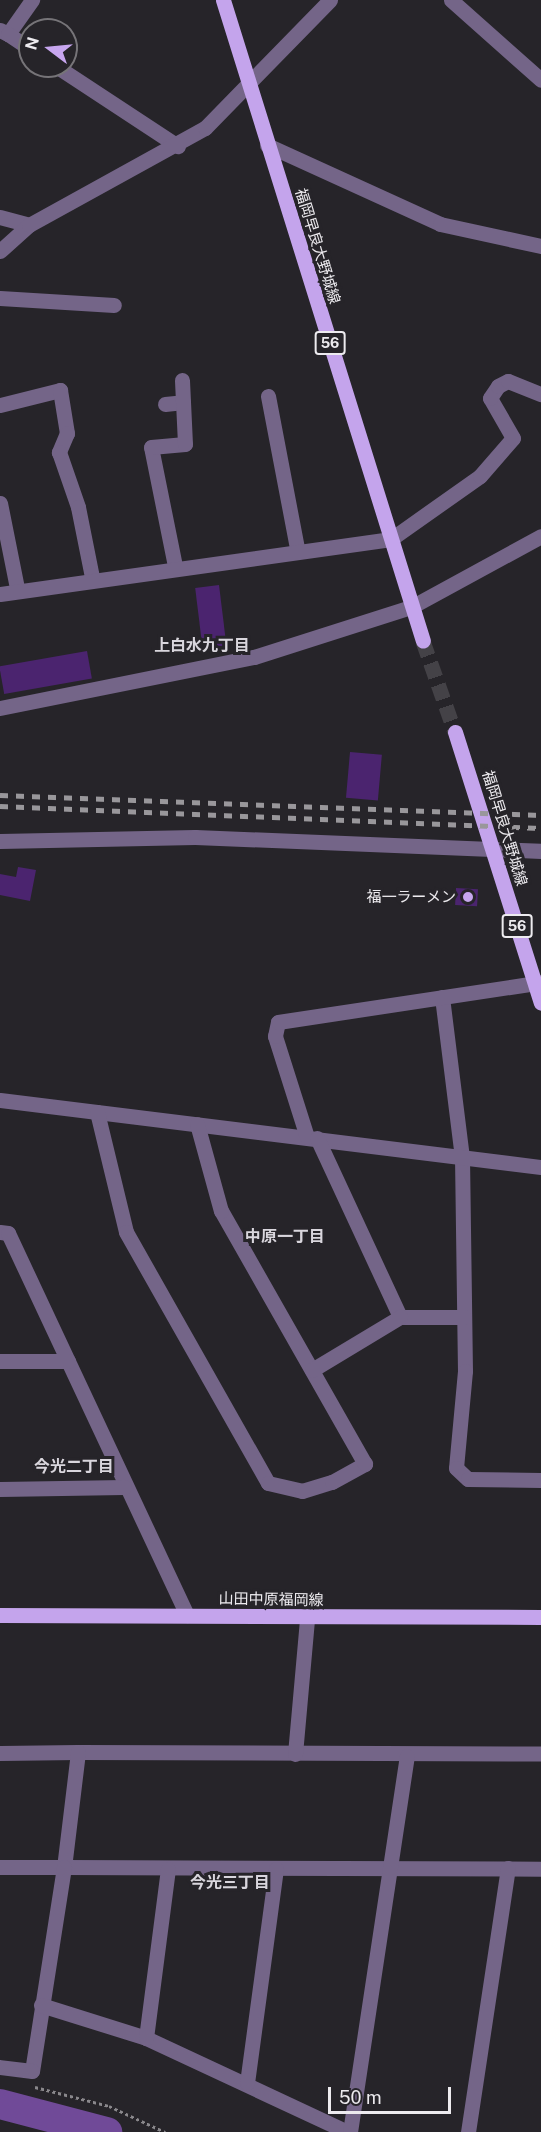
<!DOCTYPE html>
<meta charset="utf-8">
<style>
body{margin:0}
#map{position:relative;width:541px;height:2132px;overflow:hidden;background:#262429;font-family:"Public Sans","Noto Sans JP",sans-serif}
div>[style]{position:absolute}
.river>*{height:30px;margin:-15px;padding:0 15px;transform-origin:15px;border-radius:15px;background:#704a98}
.building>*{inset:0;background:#4b246f;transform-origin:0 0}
.major-tunnel>*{height:15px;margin-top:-7.5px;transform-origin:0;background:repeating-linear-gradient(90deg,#444247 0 15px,transparent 0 23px)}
.path>*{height:3px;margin-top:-1.5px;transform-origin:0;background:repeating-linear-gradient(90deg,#8a888c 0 3px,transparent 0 6px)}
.minor>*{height:15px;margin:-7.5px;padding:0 7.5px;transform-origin:7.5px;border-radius:7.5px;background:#746588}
.major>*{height:15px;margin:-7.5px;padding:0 7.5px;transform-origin:7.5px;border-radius:7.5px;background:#c4a4ec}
.rail>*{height:4.5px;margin-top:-2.25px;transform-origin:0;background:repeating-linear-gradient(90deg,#99979b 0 8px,transparent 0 16px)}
.dots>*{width:16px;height:16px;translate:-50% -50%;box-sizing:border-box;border:3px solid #262429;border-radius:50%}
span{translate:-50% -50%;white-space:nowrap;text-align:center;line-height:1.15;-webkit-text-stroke:6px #262429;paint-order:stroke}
.shield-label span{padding:2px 4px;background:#262429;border:2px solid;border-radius:4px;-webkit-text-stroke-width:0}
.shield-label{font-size:14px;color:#edebef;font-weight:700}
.street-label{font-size:15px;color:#edebef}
.poi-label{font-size:15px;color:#edebef}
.right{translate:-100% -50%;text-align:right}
.neighbourhood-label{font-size:16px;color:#d9d6dd;font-weight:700}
.north{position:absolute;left:18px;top:18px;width:60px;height:60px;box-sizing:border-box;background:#262429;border:2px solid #767478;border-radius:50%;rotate:286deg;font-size:16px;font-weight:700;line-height:24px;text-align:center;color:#edebef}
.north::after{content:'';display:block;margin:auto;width:21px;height:27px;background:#c7a6ef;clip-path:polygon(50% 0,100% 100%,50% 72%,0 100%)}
.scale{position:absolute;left:328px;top:2087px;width:123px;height:27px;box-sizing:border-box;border:3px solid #edebef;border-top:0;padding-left:8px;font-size:18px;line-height:21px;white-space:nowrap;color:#edebef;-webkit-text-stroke:4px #262429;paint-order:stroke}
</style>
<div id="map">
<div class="river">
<div style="left:0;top:2104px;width:111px;rotate:14.7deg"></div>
</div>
<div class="building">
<div style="left:219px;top:585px;width:61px;height:24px;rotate:83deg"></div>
<div style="left:87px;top:651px;width:28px;height:89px;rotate:80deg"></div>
<div style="left:350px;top:752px;width:32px;height:46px;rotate:5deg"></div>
<div style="clip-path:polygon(18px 867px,36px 870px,30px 901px,0 895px,0 874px,16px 877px)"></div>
<div style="left:456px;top:888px;width:22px;height:17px;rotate:3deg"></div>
</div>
<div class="major-tunnel">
<div style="left:423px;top:641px;width:96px;rotate:70.6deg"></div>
</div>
<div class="path">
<div style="left:35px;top:2087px;width:76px;rotate:14.4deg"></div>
<div style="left:109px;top:2106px;width:62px;rotate:24.9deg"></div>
</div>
<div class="minor">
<div style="left:451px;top:0;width:120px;rotate:41.6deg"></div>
<div style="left:0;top:30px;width:9px;rotate:27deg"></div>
<div style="left:8px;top:34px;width:42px;rotate:-54.8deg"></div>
<div style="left:8px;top:34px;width:27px;rotate:34deg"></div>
<div style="left:56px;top:66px;width:146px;rotate:33.3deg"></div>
<div style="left:267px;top:145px;width:190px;rotate:24.5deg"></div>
<div style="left:440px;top:224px;width:103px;rotate:12.3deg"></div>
<div style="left:0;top:217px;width:30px;rotate:15deg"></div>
<div style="left:0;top:251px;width:39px;rotate:-42deg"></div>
<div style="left:29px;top:225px;width:201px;rotate:-28.9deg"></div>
<div style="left:205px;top:128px;width:179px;rotate:-45.7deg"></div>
<div style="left:0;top:298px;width:114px;rotate:3.5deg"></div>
<div style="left:268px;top:396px;width:155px;rotate:79.2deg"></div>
<div style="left:165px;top:404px;width:18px;rotate:-6deg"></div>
<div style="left:0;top:405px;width:62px;rotate:-14deg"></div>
<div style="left:60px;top:390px;width:44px;rotate:80.8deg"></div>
<div style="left:67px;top:433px;width:21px;rotate:113deg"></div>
<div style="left:59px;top:452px;width:58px;rotate:70.9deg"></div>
<div style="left:78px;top:507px;width:71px;rotate:78.7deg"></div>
<div style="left:0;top:503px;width:87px;rotate:78.7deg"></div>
<div style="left:175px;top:566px;width:121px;rotate:-101.4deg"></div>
<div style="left:151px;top:447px;width:34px;rotate:-5deg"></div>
<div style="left:185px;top:444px;width:64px;rotate:-92.7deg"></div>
<div style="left:0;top:594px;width:395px;rotate:-8deg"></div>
<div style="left:391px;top:539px;width:109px;rotate:-35.3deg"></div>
<div style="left:480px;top:476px;width:50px;rotate:-49deg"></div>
<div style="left:513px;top:438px;width:46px;rotate:-119.9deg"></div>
<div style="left:490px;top:398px;width:14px;rotate:-56deg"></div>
<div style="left:498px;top:386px;width:11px;rotate:-27deg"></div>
<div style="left:508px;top:381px;width:35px;rotate:22deg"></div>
<div style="left:0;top:708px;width:259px;rotate:-11.4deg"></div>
<div style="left:254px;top:657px;width:165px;rotate:-17.7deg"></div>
<div style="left:411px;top:607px;width:148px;rotate:-28.6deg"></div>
<div style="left:0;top:841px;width:195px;rotate:-1.2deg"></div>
<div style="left:195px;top:837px;width:346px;rotate:2.3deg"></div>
<div style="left:442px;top:997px;width:161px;rotate:82.9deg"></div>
<div style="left:462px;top:1157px;width:214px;rotate:89.2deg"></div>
<div style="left:465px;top:1371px;width:97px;rotate:95.3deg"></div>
<div style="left:456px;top:1468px;width:16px;rotate:43deg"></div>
<div style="left:468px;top:1479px;width:73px;rotate:0.8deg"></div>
<div style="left:0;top:1100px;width:545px;rotate:7.06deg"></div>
<div style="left:97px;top:1112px;width:123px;rotate:76.4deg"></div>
<div style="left:126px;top:1232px;width:288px;rotate:60.5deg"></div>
<div style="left:268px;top:1483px;width:35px;rotate:13deg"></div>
<div style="left:302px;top:1491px;width:31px;rotate:-17deg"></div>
<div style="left:332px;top:1482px;width:38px;rotate:-29deg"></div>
<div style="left:365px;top:1464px;width:291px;rotate:-119.6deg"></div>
<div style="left:221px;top:1211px;width:90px;rotate:-105.4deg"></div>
<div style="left:307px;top:1137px;width:106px;rotate:-107.6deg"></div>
<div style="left:275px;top:1036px;width:14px;rotate:-78deg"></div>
<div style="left:278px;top:1022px;width:266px;rotate:-8.6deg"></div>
<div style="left:317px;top:1138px;width:197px;rotate:65.1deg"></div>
<div style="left:400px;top:1317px;width:64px"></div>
<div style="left:0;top:1232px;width:8px;rotate:7deg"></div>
<div style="left:8px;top:1233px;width:422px;rotate:64.9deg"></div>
<div style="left:0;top:1361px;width:68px"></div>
<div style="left:312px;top:1370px;width:103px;rotate:-31.1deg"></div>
<div style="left:0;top:1489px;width:124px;rotate:-0.9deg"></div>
<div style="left:78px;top:1752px;width:463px;rotate:0.2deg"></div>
<div style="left:0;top:1753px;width:78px;rotate:-0.7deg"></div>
<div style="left:78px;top:1752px;width:116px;rotate:96.9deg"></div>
<div style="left:64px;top:1867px;width:477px;rotate:0.2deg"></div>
<div style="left:295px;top:1754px;width:136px;rotate:-84.9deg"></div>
<div style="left:0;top:1867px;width:64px"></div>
<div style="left:64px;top:1867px;width:206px;rotate:98.9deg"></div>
<div style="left:32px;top:2071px;width:32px;rotate:-173deg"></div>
<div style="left:41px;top:2005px;width:110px;rotate:17.4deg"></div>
<div style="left:146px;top:2038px;width:223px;rotate:25deg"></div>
<div style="left:146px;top:2038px;width:170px;rotate:-82.6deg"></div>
<div style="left:247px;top:2083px;width:216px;rotate:-82.3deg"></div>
<div style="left:350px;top:2132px;width:380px;rotate:-81.4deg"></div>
<div style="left:468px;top:2132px;width:267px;rotate:-81.4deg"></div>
</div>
<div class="major">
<div style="left:223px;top:0;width:671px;rotate:72.67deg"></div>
<div style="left:455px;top:732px;width:284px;rotate:72.4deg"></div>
<div style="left:0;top:1615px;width:541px;rotate:0.21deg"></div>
</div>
<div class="rail">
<div style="left:0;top:795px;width:541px;rotate:2.12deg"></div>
<div style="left:0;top:806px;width:541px;rotate:2.33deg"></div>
</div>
<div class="dots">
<div style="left:468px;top:897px;background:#c7a6ef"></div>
</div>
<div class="shield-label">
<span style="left:330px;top:343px">56</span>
<span style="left:517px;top:926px">56</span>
</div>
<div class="street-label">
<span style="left:318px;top:246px;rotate:73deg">福岡早良大野城線</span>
<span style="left:505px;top:828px;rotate:73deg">福岡早良大野城線</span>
<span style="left:271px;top:1599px;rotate:1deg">山田中原福岡線</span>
</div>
<div class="poi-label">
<span class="right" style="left:456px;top:897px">福一ラーメン</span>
</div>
<div class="neighbourhood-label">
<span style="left:202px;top:646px">上白水九丁目</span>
<span style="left:285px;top:1237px">中原一丁目</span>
<span style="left:74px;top:1467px">今光二丁目</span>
<span style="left:230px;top:1883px">今光三丁目</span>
</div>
<div class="north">N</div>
<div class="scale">50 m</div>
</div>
